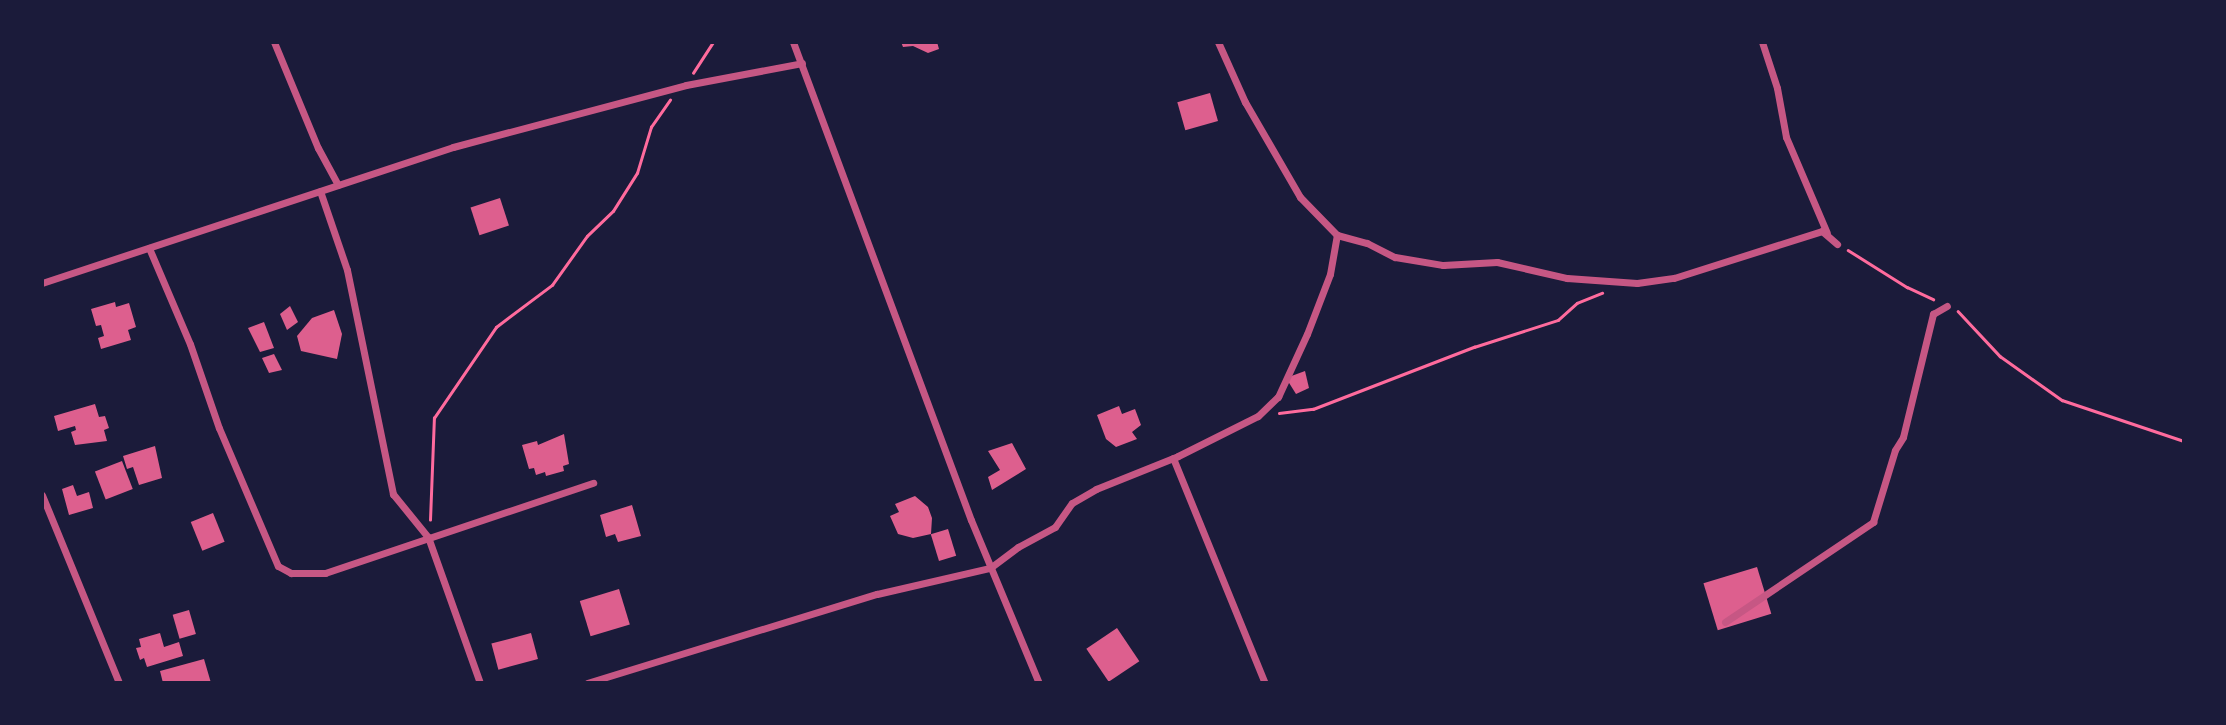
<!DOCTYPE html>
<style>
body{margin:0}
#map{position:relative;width:2226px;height:725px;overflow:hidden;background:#1b1b3a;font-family:Roboto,sans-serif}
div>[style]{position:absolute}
.building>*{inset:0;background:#dd5f8e;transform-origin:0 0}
.path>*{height:2.5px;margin:-1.25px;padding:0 1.25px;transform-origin:1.25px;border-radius:1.25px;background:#ff6b9d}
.minor>*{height:7px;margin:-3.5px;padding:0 3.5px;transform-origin:3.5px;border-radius:3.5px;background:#c65784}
span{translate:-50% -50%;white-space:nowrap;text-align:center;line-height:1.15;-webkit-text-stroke:5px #1b1b3a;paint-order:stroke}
.frame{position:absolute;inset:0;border:44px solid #1b1b3a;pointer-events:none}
</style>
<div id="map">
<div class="building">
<div style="clip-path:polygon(901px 42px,937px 42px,939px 49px,928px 53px,913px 46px,903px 47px)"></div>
<div style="left:1210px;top:93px;width:29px;height:34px;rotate:74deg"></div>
<div style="left:500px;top:198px;width:29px;height:31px;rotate:72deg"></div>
<div style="clip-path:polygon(115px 302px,116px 307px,129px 303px,136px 327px,128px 330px,131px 340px,101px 349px,98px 338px,104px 336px,101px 325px,96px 326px,91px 309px)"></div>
<div style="clip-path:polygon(290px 306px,298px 322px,287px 330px,280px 314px)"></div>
<div style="clip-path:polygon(334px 310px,342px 334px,337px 359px,301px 351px,297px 336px,312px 318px)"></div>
<div style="clip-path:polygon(264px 322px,274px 348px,260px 352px,248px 328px)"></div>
<div style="clip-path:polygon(274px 354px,282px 370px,269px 373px,262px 358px)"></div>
<div style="clip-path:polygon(1305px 371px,1309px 388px,1296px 394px,1286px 378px)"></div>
<div style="clip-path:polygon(95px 404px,99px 417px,105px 416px,109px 428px,104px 430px,107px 441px,75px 445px,71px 432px,76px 430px,75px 426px,58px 431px,54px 416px)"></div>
<div style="clip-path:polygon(1119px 406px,1122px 414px,1135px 409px,1141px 425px,1132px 432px,1137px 439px,1116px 447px,1106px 439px,1097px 415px)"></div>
<div style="clip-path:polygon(564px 434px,569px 464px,563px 466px,564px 471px,546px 476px,545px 472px,536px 475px,534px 468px,529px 469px,522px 445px,537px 441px,538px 445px)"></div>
<div style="clip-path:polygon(1012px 443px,1026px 469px,992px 490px,988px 477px,1000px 470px,988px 451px)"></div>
<div style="clip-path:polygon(155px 446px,162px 478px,139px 485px,133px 467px,127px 469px,123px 456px)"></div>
<div style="left:122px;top:461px;width:30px;height:29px;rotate:69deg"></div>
<div style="clip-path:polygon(73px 485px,77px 496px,89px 492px,93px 508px,69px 515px,62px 489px)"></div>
<div style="clip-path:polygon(915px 496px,928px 507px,932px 518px,931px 534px,913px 538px,898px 534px,890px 516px,899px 512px,895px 504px)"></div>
<div style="clip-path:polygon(632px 505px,641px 536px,618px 542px,615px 534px,606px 537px,600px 515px)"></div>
<div style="left:213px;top:513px;width:31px;height:24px;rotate:68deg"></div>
<div style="left:948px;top:529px;width:28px;height:18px;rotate:73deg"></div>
<div style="left:1757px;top:567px;width:49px;height:56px;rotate:73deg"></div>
<div style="left:619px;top:589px;width:37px;height:41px;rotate:73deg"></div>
<div style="left:189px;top:610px;width:25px;height:17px;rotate:74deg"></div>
<div style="left:1117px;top:628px;width:40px;height:37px;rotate:56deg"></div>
<div style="clip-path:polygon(160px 633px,164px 647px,179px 642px,183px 656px,147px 667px,144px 658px,140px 660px,136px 648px,141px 647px,139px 639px)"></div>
<div style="left:531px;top:633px;width:27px;height:41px;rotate:75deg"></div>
<div style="clip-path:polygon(204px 659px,211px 683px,163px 683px,160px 671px)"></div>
</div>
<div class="path">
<div style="left:693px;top:73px;width:37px;rotate:-57deg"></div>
<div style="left:1848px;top:250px;width:70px;rotate:32.1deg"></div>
<div style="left:1907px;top:287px;width:29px;rotate:25deg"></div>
<div style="left:1958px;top:311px;width:62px;rotate:47deg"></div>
<div style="left:2000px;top:356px;width:76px;rotate:35.4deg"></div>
<div style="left:2062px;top:400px;width:129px;rotate:18.6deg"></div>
<div style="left:1279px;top:413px;width:34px;rotate:-7deg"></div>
<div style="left:1313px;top:409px;width:173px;rotate:-21.1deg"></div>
<div style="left:1474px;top:347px;width:88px;rotate:-17.8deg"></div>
<div style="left:1558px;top:320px;width:25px;rotate:-42deg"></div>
<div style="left:1577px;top:303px;width:27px;rotate:-22deg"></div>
<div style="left:430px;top:520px;width:102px;rotate:-87.8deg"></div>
<div style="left:434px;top:418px;width:110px;rotate:-55.7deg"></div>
<div style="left:496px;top:327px;width:70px;rotate:-36.9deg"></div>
<div style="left:552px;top:285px;width:60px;rotate:-54.5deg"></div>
<div style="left:587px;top:236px;width:36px;rotate:-44deg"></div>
<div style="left:613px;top:211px;width:45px;rotate:-57.7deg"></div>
<div style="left:637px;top:173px;width:48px;rotate:-73.1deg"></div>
<div style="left:651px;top:127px;width:33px;rotate:-55deg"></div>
</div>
<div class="minor">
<div style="left:274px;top:42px;width:115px;rotate:67.5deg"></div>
<div style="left:318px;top:148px;width:42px;rotate:61.6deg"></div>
<div style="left:793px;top:42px;width:510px;rotate:69.58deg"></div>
<div style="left:971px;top:520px;width:177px;rotate:67.4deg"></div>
<div style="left:1218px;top:42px;width:66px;rotate:65.8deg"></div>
<div style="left:1245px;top:102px;width:110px;rotate:59.9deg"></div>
<div style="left:1300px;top:197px;width:53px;rotate:45.8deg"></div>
<div style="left:1337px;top:235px;width:31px;rotate:15deg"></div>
<div style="left:1367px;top:243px;width:31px;rotate:27deg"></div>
<div style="left:1395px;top:257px;width:49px;rotate:9.5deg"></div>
<div style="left:1443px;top:265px;width:54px;rotate:-3.2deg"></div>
<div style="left:1497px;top:262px;width:72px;rotate:12.9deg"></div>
<div style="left:1567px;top:278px;width:70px;rotate:4.1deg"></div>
<div style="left:1637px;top:283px;width:37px;rotate:-8deg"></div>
<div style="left:1674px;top:278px;width:155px;rotate:-17.6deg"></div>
<div style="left:1822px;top:231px;width:20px;rotate:41deg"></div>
<div style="left:1762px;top:42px;width:48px;rotate:71.9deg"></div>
<div style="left:1777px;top:88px;width:50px;rotate:79.6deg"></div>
<div style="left:1786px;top:137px;width:104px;rotate:66.9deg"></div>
<div style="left:320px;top:191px;width:83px;rotate:71.1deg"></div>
<div style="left:347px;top:270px;width:229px;rotate:78.4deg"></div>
<div style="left:393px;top:494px;width:55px;rotate:50.9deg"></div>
<div style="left:428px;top:537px;width:155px;rotate:70.4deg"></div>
<div style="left:149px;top:248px;width:104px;rotate:66.9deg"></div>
<div style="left:190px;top:344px;width:89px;rotate:71deg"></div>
<div style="left:219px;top:428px;width:150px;rotate:66.9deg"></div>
<div style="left:278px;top:566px;width:15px;rotate:28deg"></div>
<div style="left:291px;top:573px;width:34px"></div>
<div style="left:325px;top:573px;width:283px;rotate:-18.6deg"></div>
<div style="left:42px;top:283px;width:433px;rotate:-18.3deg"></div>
<div style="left:453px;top:147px;width:241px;rotate:-14.9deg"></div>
<div style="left:686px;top:85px;width:118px;rotate:-10.7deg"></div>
<div style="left:1173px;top:458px;width:243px;rotate:67.8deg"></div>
<div style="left:42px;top:495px;width:203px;rotate:67.7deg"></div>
<div style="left:1725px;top:622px;width:179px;rotate:-34deg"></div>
<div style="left:1873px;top:522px;width:75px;rotate:-73deg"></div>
<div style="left:1895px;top:450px;width:15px;rotate:-58deg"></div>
<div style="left:1903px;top:437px;width:127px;rotate:-76.3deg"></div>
<div style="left:1933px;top:314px;width:16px;rotate:-30deg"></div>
<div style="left:587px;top:683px;width:303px;rotate:-17.1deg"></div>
<div style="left:877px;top:594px;width:116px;rotate:-13deg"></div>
<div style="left:990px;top:568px;width:35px;rotate:-37deg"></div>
<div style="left:1018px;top:547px;width:42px;rotate:-28.4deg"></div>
<div style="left:1055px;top:527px;width:29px;rotate:-55deg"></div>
<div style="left:1072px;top:503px;width:28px;rotate:-30deg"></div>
<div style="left:1096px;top:489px;width:88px;rotate:-21.9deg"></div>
<div style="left:1178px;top:456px;width:89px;rotate:-26.6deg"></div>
<div style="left:1258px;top:416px;width:28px;rotate:-44deg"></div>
<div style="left:1278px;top:397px;width:69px;rotate:-65.3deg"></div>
<div style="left:1307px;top:334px;width:64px;rotate:-69deg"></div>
<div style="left:1330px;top:274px;width:40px;rotate:-80deg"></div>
</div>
<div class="frame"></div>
</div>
